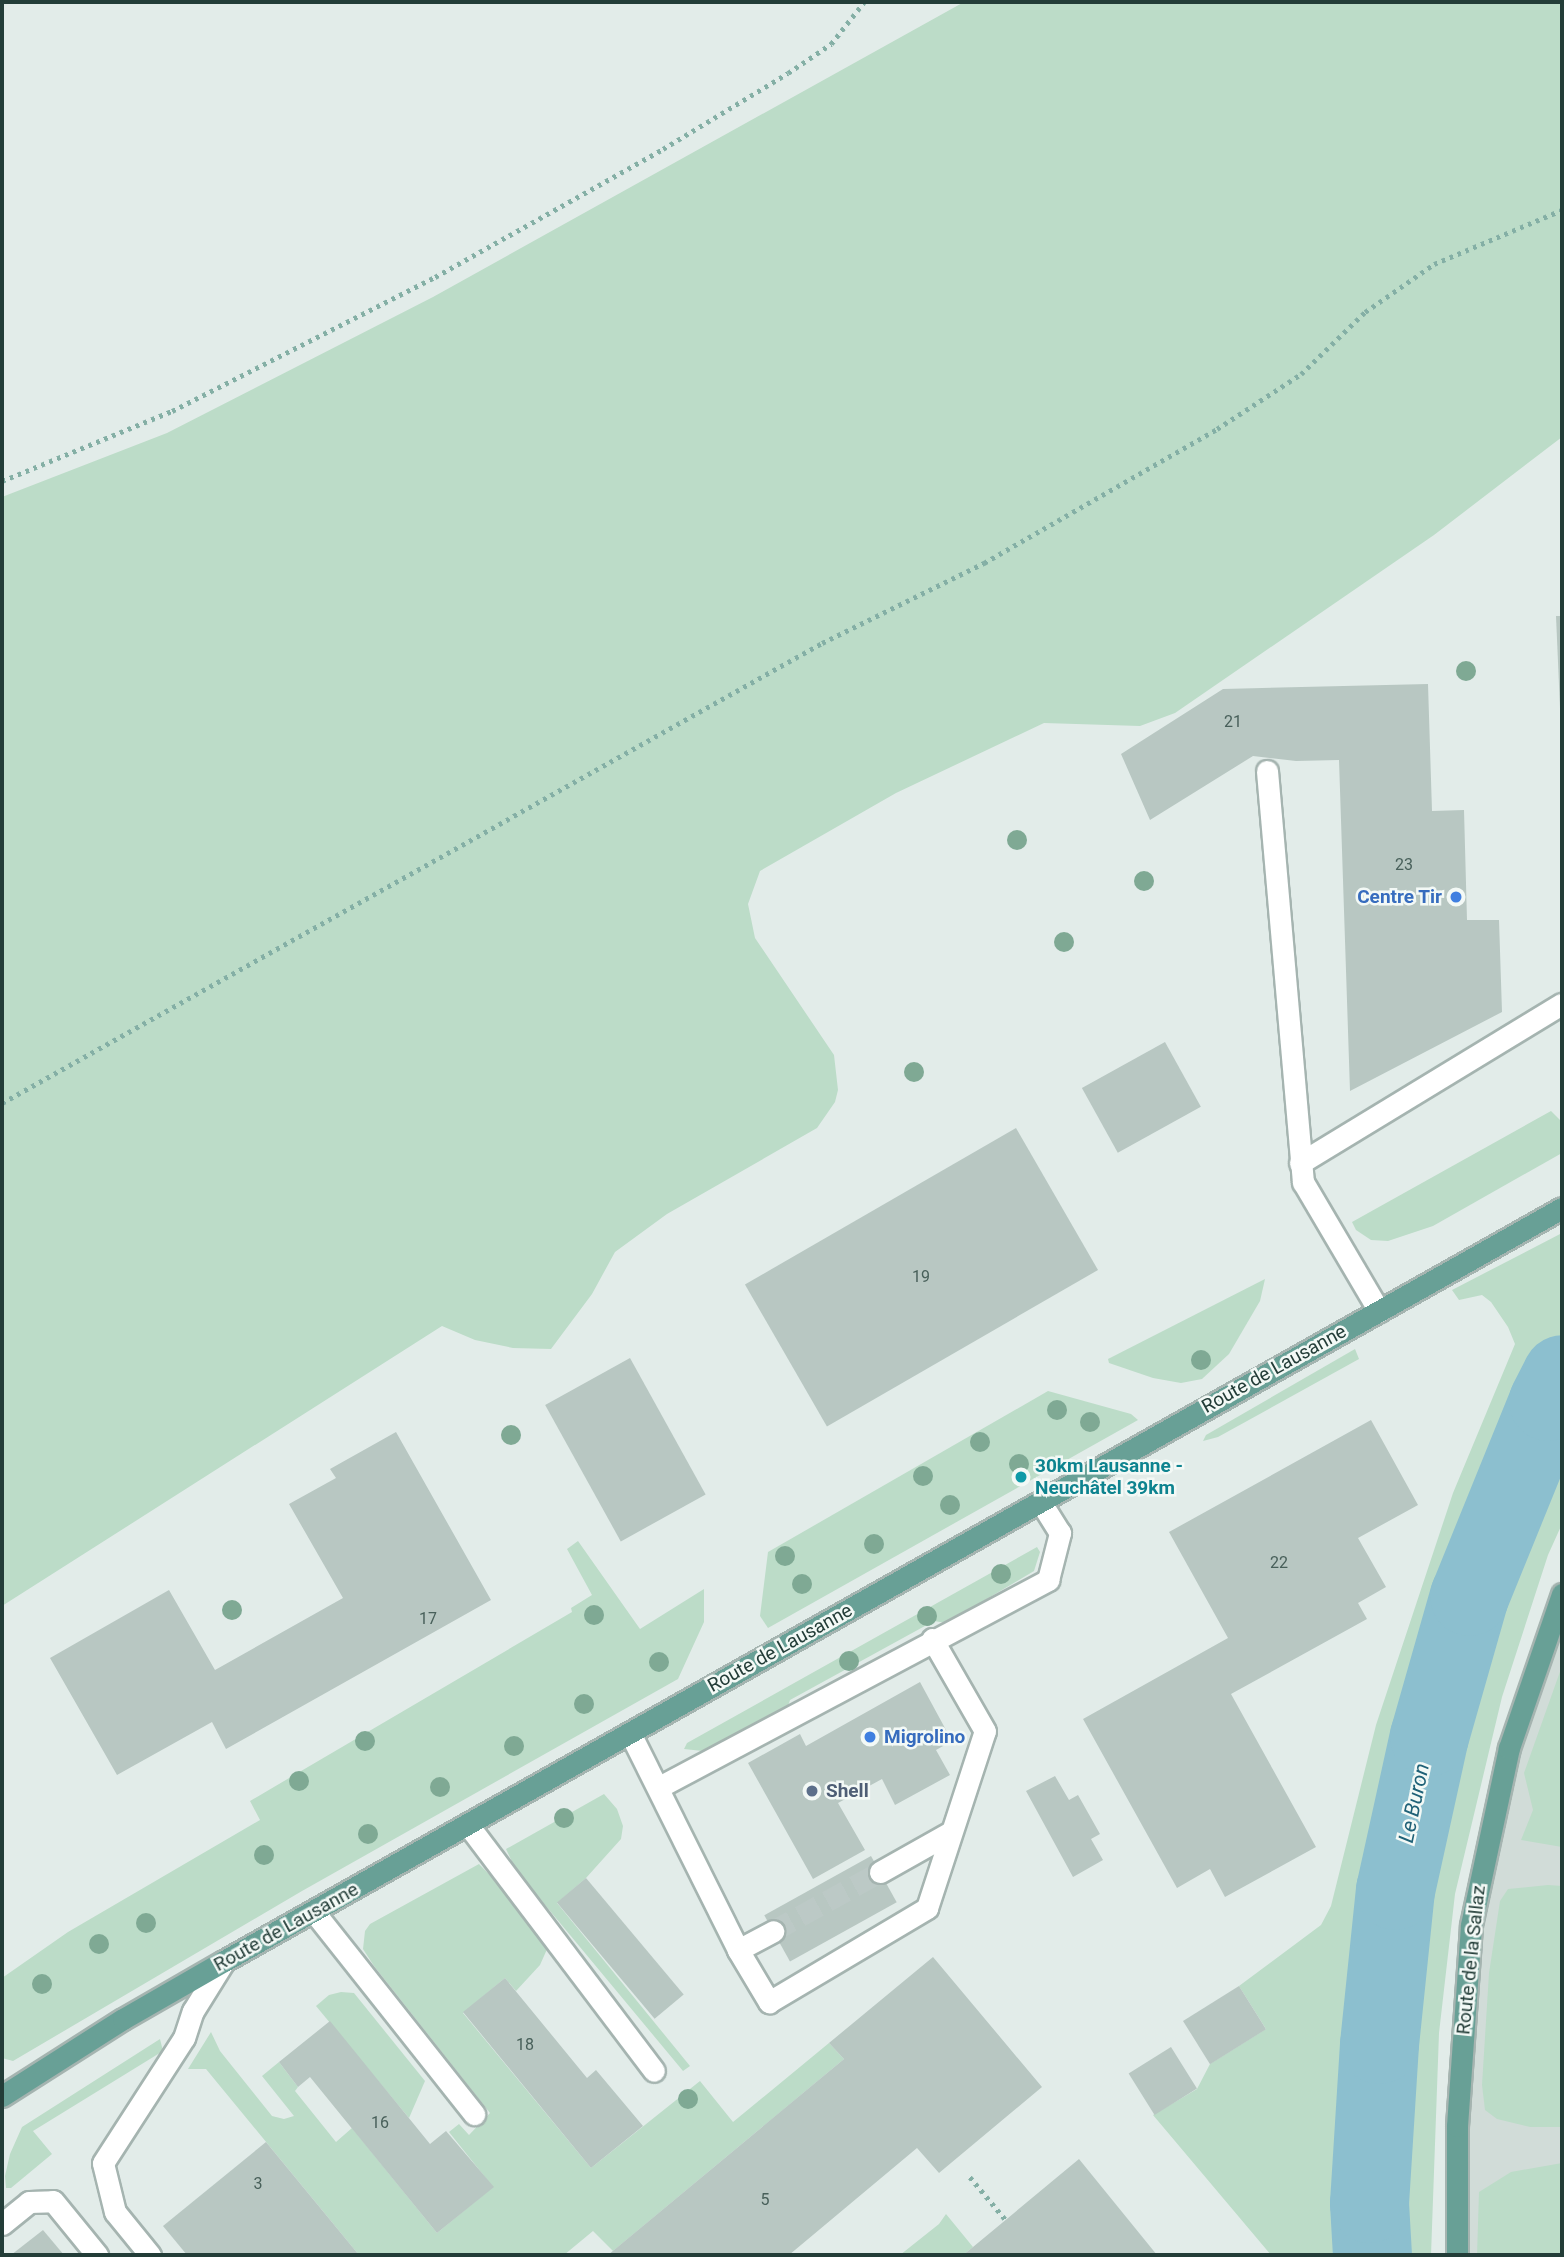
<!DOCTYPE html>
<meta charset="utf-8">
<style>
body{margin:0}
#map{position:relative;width:1564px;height:2257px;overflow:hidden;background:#e2ece9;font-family:Roboto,sans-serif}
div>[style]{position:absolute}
.built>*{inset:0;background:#d1dcd8}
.green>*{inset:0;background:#bcdcc8}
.river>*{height:79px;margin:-39.5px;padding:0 39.5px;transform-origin:39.5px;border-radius:39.5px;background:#8cbfcf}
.building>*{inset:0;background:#b8c7c2;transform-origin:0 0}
.minor-tunnel>*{height:21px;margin-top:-10.5px;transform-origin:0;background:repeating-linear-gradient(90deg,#bcc9c6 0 21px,transparent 0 31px)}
.path>*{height:4.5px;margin-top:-2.25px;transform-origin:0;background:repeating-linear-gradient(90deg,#84afa5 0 3.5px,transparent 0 8.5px)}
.roads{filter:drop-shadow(2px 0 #a5b4b0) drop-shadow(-2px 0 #a5b4b0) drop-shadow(0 2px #a5b4b0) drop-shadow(0 -2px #a5b4b0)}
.minor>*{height:21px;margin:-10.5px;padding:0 10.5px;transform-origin:10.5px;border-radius:10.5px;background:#fff}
.major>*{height:21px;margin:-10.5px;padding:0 10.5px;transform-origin:10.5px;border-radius:10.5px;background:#68a096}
.trees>*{width:20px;height:20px;margin:-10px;border-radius:50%;background:#7fa994}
.dots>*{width:19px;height:19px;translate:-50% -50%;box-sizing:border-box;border:4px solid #f3f9f6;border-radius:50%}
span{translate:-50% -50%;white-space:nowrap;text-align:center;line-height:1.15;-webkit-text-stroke:5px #f3f9f6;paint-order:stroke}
.number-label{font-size:16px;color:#48605a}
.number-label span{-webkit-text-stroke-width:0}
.shop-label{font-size:19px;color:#366cbe;font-weight:700}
.right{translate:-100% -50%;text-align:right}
.left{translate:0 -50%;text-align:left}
.street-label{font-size:19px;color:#233d38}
.culture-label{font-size:19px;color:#0d838f;font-weight:700}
.service-label{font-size:19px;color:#4e5e75;font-weight:700}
.water-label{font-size:21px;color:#1f6177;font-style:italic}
.frame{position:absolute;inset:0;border:4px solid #233d38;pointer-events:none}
</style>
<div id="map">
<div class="built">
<div style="clip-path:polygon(1562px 1594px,1562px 2255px,1457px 2255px,1471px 1925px)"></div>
</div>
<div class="green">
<div style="clip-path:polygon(964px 2px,1562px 2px,1562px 437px,1434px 535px,1175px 713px,1140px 726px,1044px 723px,896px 793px,760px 871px,748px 904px,755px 938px,834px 1055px,838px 1090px,835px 1102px,817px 1128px,667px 1214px,615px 1252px,592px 1294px,551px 1349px,513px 1348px,475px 1340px,442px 1326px,2px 1606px,2px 497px,167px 433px,433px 297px)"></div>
<div style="clip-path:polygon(1551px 1111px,1562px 1122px,1562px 1153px,1433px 1226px,1388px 1241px,1371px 1240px,1356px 1230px,1352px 1222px)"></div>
<div style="clip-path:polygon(1562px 1233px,1562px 1524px,1548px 1555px,1502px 1697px,1455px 1894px,1439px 2033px,1431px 2255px,1271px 2255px,1153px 2115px,1197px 2089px,1210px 2064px,1266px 2029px,1239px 1986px,1321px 1925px,1331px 1906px,1376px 1725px,1453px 1493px,1515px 1344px,1508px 1327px,1491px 1302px,1482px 1295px,1459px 1300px,1452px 1290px)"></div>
<div style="clip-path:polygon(1265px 1279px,1260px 1301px,1229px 1354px,1202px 1379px,1181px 1383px,1153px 1378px,1109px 1363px,1108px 1359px)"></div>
<div style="clip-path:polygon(1355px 1349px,1359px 1359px,1218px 1437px,1203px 1441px,1206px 1435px)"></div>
<div style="clip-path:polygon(1048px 1391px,1131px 1414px,1138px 1420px,768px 1628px,760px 1616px,768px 1552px)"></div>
<div style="clip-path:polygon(578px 1541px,640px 1629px,704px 1589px,704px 1622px,678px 1679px,302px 1891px,13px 2061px,2px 2058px,2px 1978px,68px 1932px,260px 1820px,250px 1801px,572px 1612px,571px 1608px,592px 1595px,567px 1549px)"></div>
<div style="clip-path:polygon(1037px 1547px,1040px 1552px,1034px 1571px,946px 1623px,934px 1621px,790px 1700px,786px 1712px,712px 1752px,684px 1749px,687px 1743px)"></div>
<div style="clip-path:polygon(1562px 1666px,1562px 1847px,1521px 1840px,1533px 1810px,1524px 1773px)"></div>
<div style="clip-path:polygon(604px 1794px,617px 1809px,623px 1826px,621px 1839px,586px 1878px,557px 1903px,690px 2066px,683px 2071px,516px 1870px,506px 1849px)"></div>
<div style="clip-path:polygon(479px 1864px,535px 1921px,548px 1947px,540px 1965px,516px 1991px,505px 1978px,463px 2013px,591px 2168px,700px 2081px,733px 2122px,829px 2043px,844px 2059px,613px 2251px,593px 2231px,564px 2255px,359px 2255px,206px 2069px,188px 2069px,211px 2032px,220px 2051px,272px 2116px,284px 2119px,294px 2116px,262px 2076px,279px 2062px,298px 2087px,295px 2091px,336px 2142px,352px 2128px,437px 2233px,493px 2187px,449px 2132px,459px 2124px,469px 2135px,490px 2113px,374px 1966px,363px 1949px,365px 1931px,370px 1924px)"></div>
<div style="clip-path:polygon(1548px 1885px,1562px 1886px,1562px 2127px,1530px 2127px,1497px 2119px,1485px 2110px,1482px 2085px,1489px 1973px,1500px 1901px,1508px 1889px)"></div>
<div style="clip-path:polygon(341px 1992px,354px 1993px,425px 2081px,409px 2118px,316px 2006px,329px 1995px)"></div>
<div style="clip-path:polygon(160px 2039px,163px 2051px,33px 2131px,52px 2154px,11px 2188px,6px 2188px,5px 2176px,10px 2154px,22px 2127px)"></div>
<div style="clip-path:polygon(1562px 2163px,1562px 2255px,1477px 2255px,1479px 2192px,1511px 2172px)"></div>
<div style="clip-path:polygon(946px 2214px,973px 2247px,963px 2255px,900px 2255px,939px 2224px)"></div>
</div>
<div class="river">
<div style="left:1372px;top:2255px;width:52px;rotate:-93.3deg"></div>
<div style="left:1369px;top:2203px;width:159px;rotate:-86.4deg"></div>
<div style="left:1379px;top:2044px;width:155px;rotate:-84.1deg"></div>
<div style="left:1395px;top:1890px;width:158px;rotate:-77.6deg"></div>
<div style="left:1429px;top:1736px;width:146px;rotate:-74.1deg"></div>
<div style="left:1469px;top:1596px;width:210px;rotate:-67.9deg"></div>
<div style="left:1548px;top:1401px;width:30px;rotate:-63deg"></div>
</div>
<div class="building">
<div style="clip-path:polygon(1556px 616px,1562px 616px,1562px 708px,1560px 708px)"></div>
<div style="clip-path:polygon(1428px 684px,1432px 811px,1464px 810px,1467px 920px,1499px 920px,1502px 1012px,1350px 1091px,1339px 760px,1296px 761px,1253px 756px,1150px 820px,1121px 754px,1223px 689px)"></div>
<div style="left:1165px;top:1042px;width:74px;height:95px;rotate:61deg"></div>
<div style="left:1016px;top:1128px;width:164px;height:313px;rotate:60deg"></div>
<div style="left:630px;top:1358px;width:156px;height:97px;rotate:61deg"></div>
<div style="clip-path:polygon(1371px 1420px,1418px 1505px,1358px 1538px,1386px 1587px,1358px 1603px,1367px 1619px,1231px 1694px,1316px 1847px,1225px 1897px,1210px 1869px,1177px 1888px,1083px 1719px,1228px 1638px,1169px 1532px)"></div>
<div style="clip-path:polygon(396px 1432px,491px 1600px,226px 1749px,212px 1722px,117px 1775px,50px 1658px,169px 1590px,215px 1670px,343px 1598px,289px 1504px,336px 1478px,330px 1469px)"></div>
<div style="clip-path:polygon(920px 1682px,952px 1741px,936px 1750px,950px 1775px,895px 1805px,882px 1779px,838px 1803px,865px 1850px,813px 1879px,748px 1763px,800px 1734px,806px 1746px)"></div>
<div style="clip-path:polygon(1055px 1776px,1069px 1800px,1078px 1795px,1100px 1834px,1091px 1839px,1103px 1860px,1073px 1877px,1026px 1791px)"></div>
<div style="left:871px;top:1856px;width:53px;height:122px;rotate:61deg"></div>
<div style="left:586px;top:1878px;width:152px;height:38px;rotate:50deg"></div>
<div style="clip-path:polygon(933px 1957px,1042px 2087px,939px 2173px,917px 2148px,789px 2255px,608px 2255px,844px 2059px,829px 2043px)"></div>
<div style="clip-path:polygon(505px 1978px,587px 2078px,596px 2070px,643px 2126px,591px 2168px,463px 2012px)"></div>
<div style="left:1239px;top:1986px;width:51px;height:66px;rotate:58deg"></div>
<div style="clip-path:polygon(330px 2021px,430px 2144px,446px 2131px,494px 2187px,437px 2233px,310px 2077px,298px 2087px,279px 2062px)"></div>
<div style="left:1171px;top:2047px;width:49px;height:50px;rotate:58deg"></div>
<div style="clip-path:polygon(266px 2142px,359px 2255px,187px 2255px,163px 2226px)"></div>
<div style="clip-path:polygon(1079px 2159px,1157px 2255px,963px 2255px,973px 2247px)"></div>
<div style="clip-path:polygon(43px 2230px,64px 2255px,11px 2255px)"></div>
</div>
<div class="minor-tunnel">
<div style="left:773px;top:1931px;width:122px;rotate:-28.9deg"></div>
</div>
<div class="path">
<div style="left:2px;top:481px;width:184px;rotate:-22.4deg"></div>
<div style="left:172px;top:411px;width:295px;rotate:-27deg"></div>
<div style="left:435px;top:277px;width:261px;rotate:-29.3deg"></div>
<div style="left:663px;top:149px;width:146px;rotate:-31.3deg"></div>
<div style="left:788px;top:73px;width:52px;rotate:-34deg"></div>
<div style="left:831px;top:44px;width:53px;rotate:-51.8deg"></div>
<div style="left:2px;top:1103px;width:940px;rotate:-29.29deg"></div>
<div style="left:822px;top:643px;width:181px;rotate:-26.3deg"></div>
<div style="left:984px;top:563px;width:269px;rotate:-29.9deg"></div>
<div style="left:1217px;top:429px;width:100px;rotate:-33.2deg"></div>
<div style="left:1301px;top:374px;width:89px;rotate:-44.1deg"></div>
<div style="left:1365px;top:312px;width:84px;rotate:-34.8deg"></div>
<div style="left:1434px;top:264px;width:139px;rotate:-22.9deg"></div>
<div style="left:970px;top:2177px;width:56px;rotate:50.1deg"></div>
</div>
<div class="roads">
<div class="minor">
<div style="left:1267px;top:771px;width:413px;rotate:85deg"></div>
<div style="left:1303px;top:1182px;width:150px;rotate:59.5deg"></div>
<div style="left:1300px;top:1163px;width:306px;rotate:-31.3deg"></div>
<div style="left:630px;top:1733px;width:242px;rotate:63.5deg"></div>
<div style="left:738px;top:1950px;width:61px;rotate:59.2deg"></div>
<div style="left:769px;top:2002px;width:184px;rotate:-30.7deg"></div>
<div style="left:927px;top:1908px;width:186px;rotate:-71.9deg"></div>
<div style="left:985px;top:1731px;width:106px;rotate:-119.9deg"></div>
<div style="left:659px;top:1787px;width:441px;rotate:-28deg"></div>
<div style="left:1048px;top:1580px;width:49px;rotate:-75.7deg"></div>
<div style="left:1060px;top:1533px;width:36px;rotate:-122deg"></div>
<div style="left:468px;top:1825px;width:308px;rotate:52.9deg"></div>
<div style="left:880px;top:1872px;width:81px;rotate:-29.4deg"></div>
<div style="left:314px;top:1912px;width:258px;rotate:51.6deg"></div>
<div style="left:738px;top:1950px;width:40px;rotate:-28deg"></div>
<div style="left:2px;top:2224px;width:35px;rotate:-39deg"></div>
<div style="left:29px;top:2202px;width:24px;rotate:-2deg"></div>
<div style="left:53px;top:2201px;width:70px;rotate:50.8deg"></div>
<div style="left:150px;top:2255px;width:55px;rotate:-129.1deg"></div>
<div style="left:115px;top:2212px;width:50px;rotate:-103.8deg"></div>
<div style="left:103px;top:2163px;width:149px;rotate:-57.1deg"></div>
<div style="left:184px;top:2038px;width:28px;rotate:-72deg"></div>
<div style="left:193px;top:2011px;width:59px;rotate:-58.2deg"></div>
</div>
<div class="major">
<div style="left:2px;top:2096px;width:143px;rotate:-32.5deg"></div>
<div style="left:123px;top:2019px;width:116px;rotate:-29.9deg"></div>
<div style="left:224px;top:1961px;width:1535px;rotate:-29.37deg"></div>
<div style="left:1457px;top:2255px;width:129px;rotate:-90deg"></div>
<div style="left:1457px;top:2126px;width:201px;rotate:-86deg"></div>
<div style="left:1471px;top:1925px;width:181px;rotate:-77.9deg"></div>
<div style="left:1509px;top:1748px;width:163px;rotate:-71deg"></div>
</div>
</div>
<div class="trees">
<div style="left:1466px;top:671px"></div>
<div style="left:1017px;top:840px"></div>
<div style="left:1144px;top:881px"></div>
<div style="left:1064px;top:942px"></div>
<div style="left:914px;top:1072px"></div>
<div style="left:1201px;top:1360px"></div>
<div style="left:1057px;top:1410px"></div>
<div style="left:1090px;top:1422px"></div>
<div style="left:511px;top:1435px"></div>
<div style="left:980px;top:1442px"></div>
<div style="left:1019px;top:1464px"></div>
<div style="left:923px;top:1476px"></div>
<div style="left:950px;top:1505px"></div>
<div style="left:874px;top:1544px"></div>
<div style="left:785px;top:1556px"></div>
<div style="left:1001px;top:1574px"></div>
<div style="left:802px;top:1584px"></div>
<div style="left:232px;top:1610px"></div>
<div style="left:594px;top:1615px"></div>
<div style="left:927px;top:1616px"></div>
<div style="left:849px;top:1661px"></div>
<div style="left:659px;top:1662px"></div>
<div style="left:584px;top:1704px"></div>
<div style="left:365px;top:1741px"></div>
<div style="left:514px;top:1746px"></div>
<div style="left:299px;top:1781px"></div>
<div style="left:440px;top:1787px"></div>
<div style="left:564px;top:1818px"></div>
<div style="left:368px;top:1834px"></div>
<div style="left:264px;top:1855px"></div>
<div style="left:146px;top:1923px"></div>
<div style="left:99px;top:1944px"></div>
<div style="left:42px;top:1984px"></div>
<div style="left:688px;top:2099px"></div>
</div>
<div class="dots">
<div style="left:1456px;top:897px;background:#3f7fe0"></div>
<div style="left:1021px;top:1477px;background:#0f9aa8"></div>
<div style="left:870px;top:1737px;background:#3f7fe0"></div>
<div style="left:812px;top:1791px;background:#5c6f8a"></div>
</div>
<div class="number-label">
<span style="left:1233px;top:722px">21</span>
<span style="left:1404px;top:865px">23</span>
<span style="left:921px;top:1277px">19</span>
<span style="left:1279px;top:1563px">22</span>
<span style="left:428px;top:1619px">17</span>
<span style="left:525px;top:2045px">18</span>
<span style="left:380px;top:2123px">16</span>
<span style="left:258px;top:2184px">3</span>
<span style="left:765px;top:2200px">5</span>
</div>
<div class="shop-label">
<span class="right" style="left:1442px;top:897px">Centre Tir</span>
<span class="left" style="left:884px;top:1737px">Migrolino</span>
</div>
<div class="street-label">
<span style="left:1274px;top:1369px;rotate:-29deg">Route de Lausanne</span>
<span style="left:780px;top:1648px;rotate:-29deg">Route de Lausanne</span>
<span style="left:286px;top:1927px;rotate:-29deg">Route de Lausanne</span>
<span style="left:1471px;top:1960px;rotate:-84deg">Route de la Sallaz</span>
</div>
<div class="culture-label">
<span class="left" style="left:1035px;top:1477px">30km Lausanne -<br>Neuchâtel 39km</span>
</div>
<div class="service-label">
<span class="left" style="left:826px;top:1791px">Shell</span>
</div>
<div class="water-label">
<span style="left:1414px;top:1803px;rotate:-78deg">Le Buron</span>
</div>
<div class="frame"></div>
</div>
